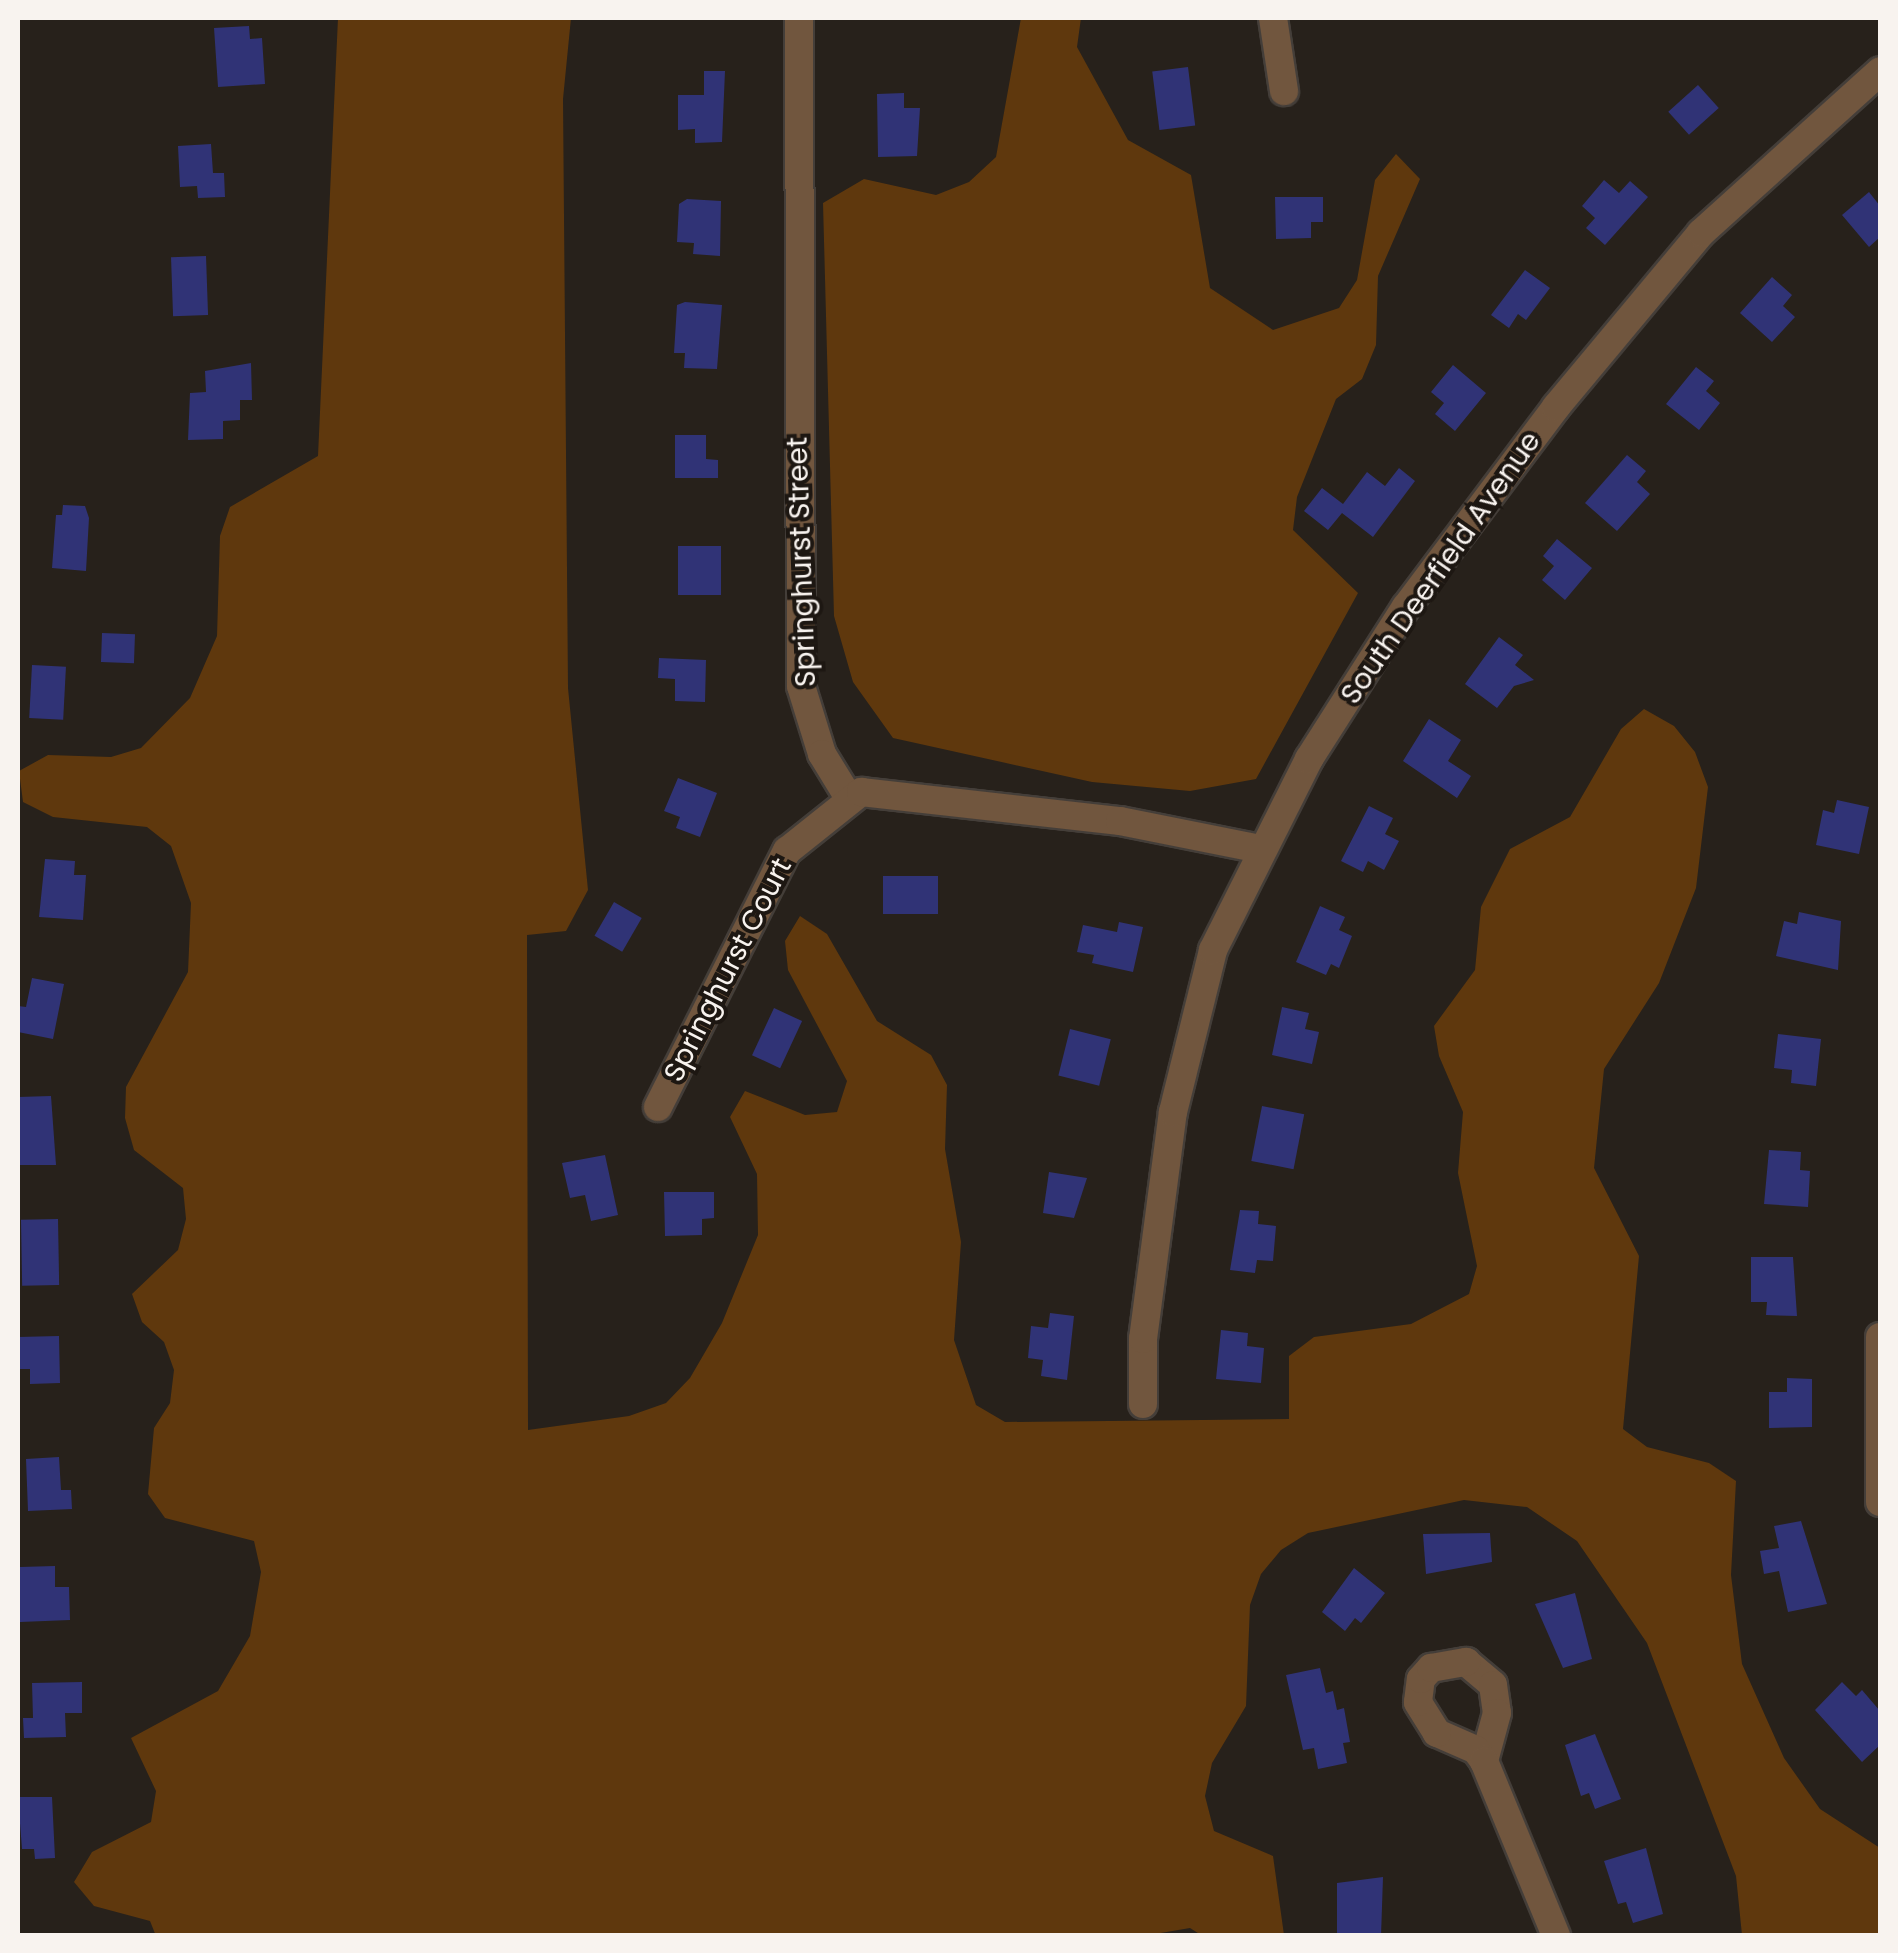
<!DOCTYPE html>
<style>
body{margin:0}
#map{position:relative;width:1898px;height:1953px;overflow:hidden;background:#27211b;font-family:Poppins,sans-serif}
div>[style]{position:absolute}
.green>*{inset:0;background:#5f380d}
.building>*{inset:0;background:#303376;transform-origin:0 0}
.roads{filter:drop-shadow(2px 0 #443e39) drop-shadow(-2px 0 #443e39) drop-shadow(0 2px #443e39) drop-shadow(0 -2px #443e39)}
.minor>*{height:28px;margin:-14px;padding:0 14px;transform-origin:14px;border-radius:14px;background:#71563e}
span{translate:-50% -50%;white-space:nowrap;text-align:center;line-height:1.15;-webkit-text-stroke:8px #1d1712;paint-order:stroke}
.street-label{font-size:28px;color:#f8f3ef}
.frame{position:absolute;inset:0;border:20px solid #f8f3ef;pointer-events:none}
</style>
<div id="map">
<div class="green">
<div style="clip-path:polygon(338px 18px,571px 18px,563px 99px,568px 688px,588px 890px,566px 931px,527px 935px,528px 1430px,629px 1416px,666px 1403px,690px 1378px,722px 1323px,758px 1235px,757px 1174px,730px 1117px,745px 1091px,805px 1115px,837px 1112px,847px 1081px,788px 970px,785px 941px,800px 916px,827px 934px,877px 1021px,931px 1055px,947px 1085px,945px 1149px,961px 1242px,954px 1340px,976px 1405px,1005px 1422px,1289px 1419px,1289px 1356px,1314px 1337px,1411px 1324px,1469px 1294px,1477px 1266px,1458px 1173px,1463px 1112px,1439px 1056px,1434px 1026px,1475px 970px,1481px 907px,1510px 849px,1570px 817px,1621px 729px,1644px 709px,1674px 726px,1695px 752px,1708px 787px,1696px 888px,1659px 983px,1604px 1069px,1594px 1168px,1639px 1256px,1623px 1429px,1647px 1447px,1709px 1463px,1736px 1481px,1731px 1575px,1742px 1664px,1784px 1758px,1820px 1809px,1880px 1848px,1880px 1935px,1742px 1935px,1736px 1876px,1647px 1643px,1577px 1541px,1527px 1507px,1464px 1500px,1308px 1533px,1281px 1550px,1261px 1574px,1250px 1605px,1246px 1706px,1212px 1763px,1205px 1796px,1214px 1831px,1273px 1856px,1284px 1935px,1201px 1935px,1190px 1928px,1143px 1936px,156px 1936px,150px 1921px,94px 1906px,74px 1882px,92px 1852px,151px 1822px,156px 1791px,131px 1738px,218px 1691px,250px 1636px,261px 1572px,254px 1541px,165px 1518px,148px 1494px,154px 1428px,170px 1403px,174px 1370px,164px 1342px,142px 1322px,132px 1294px,178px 1250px,186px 1219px,183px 1188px,134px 1150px,125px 1118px,126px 1087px,188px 972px,191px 903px,171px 846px,147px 827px,53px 817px,23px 802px,19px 771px,48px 755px,111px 757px,141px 748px,190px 698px,217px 636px,220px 536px,230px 507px,318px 456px)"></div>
<div style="clip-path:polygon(1021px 18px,1081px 18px,1077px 47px,1128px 140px,1191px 175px,1210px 288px,1273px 330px,1339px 308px,1357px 280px,1375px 180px,1396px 154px,1420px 179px,1378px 276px,1376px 345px,1362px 379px,1336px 399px,1297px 497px,1293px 530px,1358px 593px,1256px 779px,1190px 791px,1092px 782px,893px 738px,853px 682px,834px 616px,823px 203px,864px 179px,936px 195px,969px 182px,996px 157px)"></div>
</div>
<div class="building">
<div style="clip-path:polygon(249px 26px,250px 39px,262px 38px,265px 84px,218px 87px,214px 28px)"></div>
<div style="left:1188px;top:67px;width:59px;height:36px;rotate:83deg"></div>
<div style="clip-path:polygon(704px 71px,725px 71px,722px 142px,695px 143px,695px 129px,678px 130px,678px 95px,704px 95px)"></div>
<div style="left:1698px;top:85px;width:31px;height:40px;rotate:48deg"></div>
<div style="clip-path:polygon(904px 93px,904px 108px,920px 108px,917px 156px,878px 157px,877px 94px)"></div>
<div style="clip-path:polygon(211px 144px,213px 173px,224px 173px,225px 197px,198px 198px,197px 186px,180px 187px,178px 146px)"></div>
<div style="clip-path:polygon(1604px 180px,1619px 193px,1630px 181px,1648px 197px,1605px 245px,1586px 228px,1595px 218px,1582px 206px)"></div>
<div style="clip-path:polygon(1869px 192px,1880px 206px,1880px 237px,1869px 247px,1842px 215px)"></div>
<div style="clip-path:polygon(1275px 197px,1323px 197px,1323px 222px,1311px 222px,1311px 238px,1276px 239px)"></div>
<div style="clip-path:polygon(687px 199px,721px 201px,720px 256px,693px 254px,694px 243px,677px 242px,679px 204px)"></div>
<div style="left:206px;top:256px;width:59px;height:35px;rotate:88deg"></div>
<div style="clip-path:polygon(1525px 270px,1550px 288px,1526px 320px,1518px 314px,1509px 328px,1491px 315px)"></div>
<div style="clip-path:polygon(1772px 277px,1792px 295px,1783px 306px,1795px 317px,1772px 342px,1740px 313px)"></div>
<div style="clip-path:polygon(685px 302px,722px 305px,717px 369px,684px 368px,685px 353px,674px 353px,677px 305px)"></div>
<div style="clip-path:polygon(251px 363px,252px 400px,240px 400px,240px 420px,223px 421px,223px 439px,188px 440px,190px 393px,206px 392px,205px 371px)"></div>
<div style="clip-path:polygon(1453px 365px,1486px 393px,1455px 431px,1435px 414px,1444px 403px,1431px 392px)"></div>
<div style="clip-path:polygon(1696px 367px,1714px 381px,1706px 391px,1720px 403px,1699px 430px,1666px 404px)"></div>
<div style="clip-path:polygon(675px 435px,706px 435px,706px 459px,718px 460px,718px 478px,675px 478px)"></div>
<div style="clip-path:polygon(1627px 455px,1646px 471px,1637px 482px,1650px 494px,1617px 531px,1585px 503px)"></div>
<div style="clip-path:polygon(1399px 468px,1415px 481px,1373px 537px,1342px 513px,1328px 530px,1304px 511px,1322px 488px,1343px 504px,1367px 472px,1385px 486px)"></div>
<div style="clip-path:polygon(63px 505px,85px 506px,89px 518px,86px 571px,52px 568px,56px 515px,62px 515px)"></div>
<div style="clip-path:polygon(1557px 539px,1592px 568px,1565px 600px,1542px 580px,1554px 566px,1543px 556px)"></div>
<div style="left:678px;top:546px;width:43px;height:49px"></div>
<div style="left:102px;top:633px;width:33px;height:29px;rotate:2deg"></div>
<div style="clip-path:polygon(1499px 637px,1523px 655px,1515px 665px,1534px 680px,1514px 686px,1497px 708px,1465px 684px)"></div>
<div style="clip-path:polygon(659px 658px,706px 660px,705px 702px,675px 701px,675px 679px,658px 678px)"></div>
<div style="left:32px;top:665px;width:34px;height:53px;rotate:3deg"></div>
<div style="clip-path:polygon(1429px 719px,1461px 740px,1448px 761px,1471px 776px,1457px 798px,1403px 761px)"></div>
<div style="clip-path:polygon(678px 778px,717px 793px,700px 837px,676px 828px,680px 817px,664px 811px)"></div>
<div style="clip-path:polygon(1837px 800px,1869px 807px,1859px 854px,1816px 845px,1823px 810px,1834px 813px)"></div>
<div style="clip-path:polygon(1369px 806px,1393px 818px,1385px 834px,1399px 841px,1384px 870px,1368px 861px,1363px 872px,1341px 861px)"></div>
<div style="clip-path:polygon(45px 859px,75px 861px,74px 875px,86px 875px,83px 920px,39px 917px)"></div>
<div style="left:883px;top:876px;width:55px;height:38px"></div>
<div style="left:614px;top:902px;width:32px;height:39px;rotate:30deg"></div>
<div style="clip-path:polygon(1320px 906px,1345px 917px,1339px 930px,1352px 936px,1339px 968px,1331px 964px,1326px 975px,1296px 962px)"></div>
<div style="clip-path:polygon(1799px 912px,1841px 921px,1838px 970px,1776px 956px,1784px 921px,1797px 924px)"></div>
<div style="clip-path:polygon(1119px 922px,1143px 927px,1133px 972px,1092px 963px,1094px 955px,1077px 952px,1083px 925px,1117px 932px)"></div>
<div style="clip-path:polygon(32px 978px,64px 984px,53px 1039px,18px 1032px,18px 1006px,26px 1007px)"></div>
<div style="clip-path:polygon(1282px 1007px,1309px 1013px,1305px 1029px,1319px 1032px,1312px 1064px,1272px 1055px)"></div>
<div style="left:774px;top:1008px;width:31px;height:52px;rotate:25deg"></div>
<div style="left:1070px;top:1029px;width:42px;height:48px;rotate:14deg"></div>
<div style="clip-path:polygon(1778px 1034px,1821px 1039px,1816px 1086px,1791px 1083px,1792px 1070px,1774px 1068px)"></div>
<div style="clip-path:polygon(51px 1096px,56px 1165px,18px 1165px,18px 1097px)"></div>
<div style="left:1262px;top:1106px;width:43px;height:56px;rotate:11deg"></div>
<div style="clip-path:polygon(1769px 1150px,1801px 1152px,1800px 1170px,1810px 1171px,1808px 1207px,1764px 1204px)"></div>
<div style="clip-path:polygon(605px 1155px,618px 1215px,591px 1221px,585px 1195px,570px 1198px,562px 1163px)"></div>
<div style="clip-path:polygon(1049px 1172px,1087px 1178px,1074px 1218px,1043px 1213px)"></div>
<div style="clip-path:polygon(664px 1192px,714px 1192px,714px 1218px,702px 1219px,702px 1235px,665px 1236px)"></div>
<div style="clip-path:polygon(1240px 1210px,1259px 1211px,1258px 1224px,1276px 1226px,1273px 1261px,1257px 1260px,1255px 1273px,1230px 1270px)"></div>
<div style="left:58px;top:1219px;width:66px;height:37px;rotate:89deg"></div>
<div style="clip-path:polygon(1751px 1257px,1793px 1257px,1797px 1316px,1766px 1315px,1767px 1302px,1751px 1302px)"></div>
<div style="clip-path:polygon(1050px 1313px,1074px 1316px,1067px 1380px,1041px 1376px,1043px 1360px,1028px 1358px,1031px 1326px,1048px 1328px)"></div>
<div style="clip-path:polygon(1221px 1330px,1248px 1333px,1247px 1346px,1264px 1348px,1261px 1383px,1216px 1379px)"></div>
<div style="clip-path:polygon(59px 1336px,60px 1383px,30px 1384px,30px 1369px,19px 1369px,18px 1337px)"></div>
<div style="clip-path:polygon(1787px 1378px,1812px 1379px,1812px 1427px,1769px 1428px,1769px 1392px,1787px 1392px)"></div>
<div style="clip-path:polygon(59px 1457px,61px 1490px,71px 1490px,72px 1509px,28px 1511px,26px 1459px)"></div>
<div style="clip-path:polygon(1801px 1521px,1827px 1604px,1788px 1612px,1779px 1571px,1764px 1574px,1760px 1551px,1779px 1548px,1774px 1526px)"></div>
<div style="clip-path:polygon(1490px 1533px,1492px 1562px,1426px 1574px,1423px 1534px)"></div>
<div style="clip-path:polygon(55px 1566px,55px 1587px,69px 1587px,70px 1620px,20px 1622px,20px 1567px)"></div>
<div style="clip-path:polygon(1354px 1568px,1385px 1593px,1361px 1623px,1355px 1618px,1345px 1631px,1322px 1612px)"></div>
<div style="clip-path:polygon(1575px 1593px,1592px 1659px,1563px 1668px,1535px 1604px)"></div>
<div style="clip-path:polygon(1320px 1668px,1326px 1693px,1333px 1691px,1337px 1710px,1344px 1708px,1350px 1742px,1343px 1743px,1347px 1763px,1318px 1769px,1314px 1748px,1303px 1750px,1286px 1675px)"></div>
<div style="clip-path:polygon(82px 1682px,82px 1713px,65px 1713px,66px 1737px,24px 1738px,23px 1718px,33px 1718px,32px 1683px)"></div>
<div style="clip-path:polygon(1842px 1682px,1856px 1696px,1862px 1690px,1880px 1711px,1880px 1745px,1862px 1762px,1815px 1710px)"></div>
<div style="clip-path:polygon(1595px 1734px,1621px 1799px,1595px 1809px,1589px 1793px,1581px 1796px,1565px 1745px)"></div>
<div style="clip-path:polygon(18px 1797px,52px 1797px,55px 1858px,35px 1859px,34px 1849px,22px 1849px)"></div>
<div style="clip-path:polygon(1646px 1848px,1663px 1914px,1633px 1923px,1626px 1902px,1618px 1904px,1604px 1861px)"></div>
<div style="clip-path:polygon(1383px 1877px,1381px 1936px,1337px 1936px,1337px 1883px)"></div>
</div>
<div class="roads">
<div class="minor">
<div style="left:799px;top:18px;width:668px;rotate:89.83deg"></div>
<div style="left:801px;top:686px;width:71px;rotate:72.8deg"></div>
<div style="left:822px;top:754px;width:52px;rotate:58.5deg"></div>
<div style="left:1273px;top:18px;width:74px;rotate:81.4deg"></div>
<div style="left:658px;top:1107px;width:287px;rotate:-63.3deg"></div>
<div style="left:787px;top:851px;width:95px;rotate:-38.6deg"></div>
<div style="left:861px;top:792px;width:261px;rotate:6.4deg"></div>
<div style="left:1120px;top:821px;width:143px;rotate:11.3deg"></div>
<div style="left:1880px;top:1337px;width:165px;rotate:90deg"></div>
<div style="left:1143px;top:1404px;width:65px;rotate:-90deg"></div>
<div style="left:1143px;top:1339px;width:229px;rotate:-82.5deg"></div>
<div style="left:1173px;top:1112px;width:167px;rotate:-76.1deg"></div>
<div style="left:1213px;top:950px;width:214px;rotate:-63.3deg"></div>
<div style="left:1309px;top:759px;width:180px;rotate:-57.5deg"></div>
<div style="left:1406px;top:607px;width:250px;rotate:-53.1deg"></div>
<div style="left:1556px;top:407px;width:226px;rotate:-50.2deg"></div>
<div style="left:1701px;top:233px;width:241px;rotate:-42.1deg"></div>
<div style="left:1466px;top:1662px;width:35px;rotate:40deg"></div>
<div style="left:1493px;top:1685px;width:28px;rotate:82deg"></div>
<div style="left:1497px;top:1713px;width:50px;rotate:105.2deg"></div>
<div style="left:1484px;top:1761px;width:14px;rotate:-126deg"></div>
<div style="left:1476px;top:1750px;width:43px;rotate:-156.4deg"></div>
<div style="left:1437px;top:1733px;width:36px;rotate:-122deg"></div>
<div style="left:1418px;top:1702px;width:23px;rotate:-83deg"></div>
<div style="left:1421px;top:1679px;width:15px;rotate:-48deg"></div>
<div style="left:1431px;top:1668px;width:36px;rotate:-10deg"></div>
<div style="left:1484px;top:1761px;width:189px;rotate:67.6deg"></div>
</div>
</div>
<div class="street-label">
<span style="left:802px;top:562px;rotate:-92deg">Springhurst Street</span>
<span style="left:1441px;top:568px;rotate:-55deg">South Deerfield Avenue</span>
<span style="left:728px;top:970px;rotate:-63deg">Springhurst Court</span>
</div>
<div class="frame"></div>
</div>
